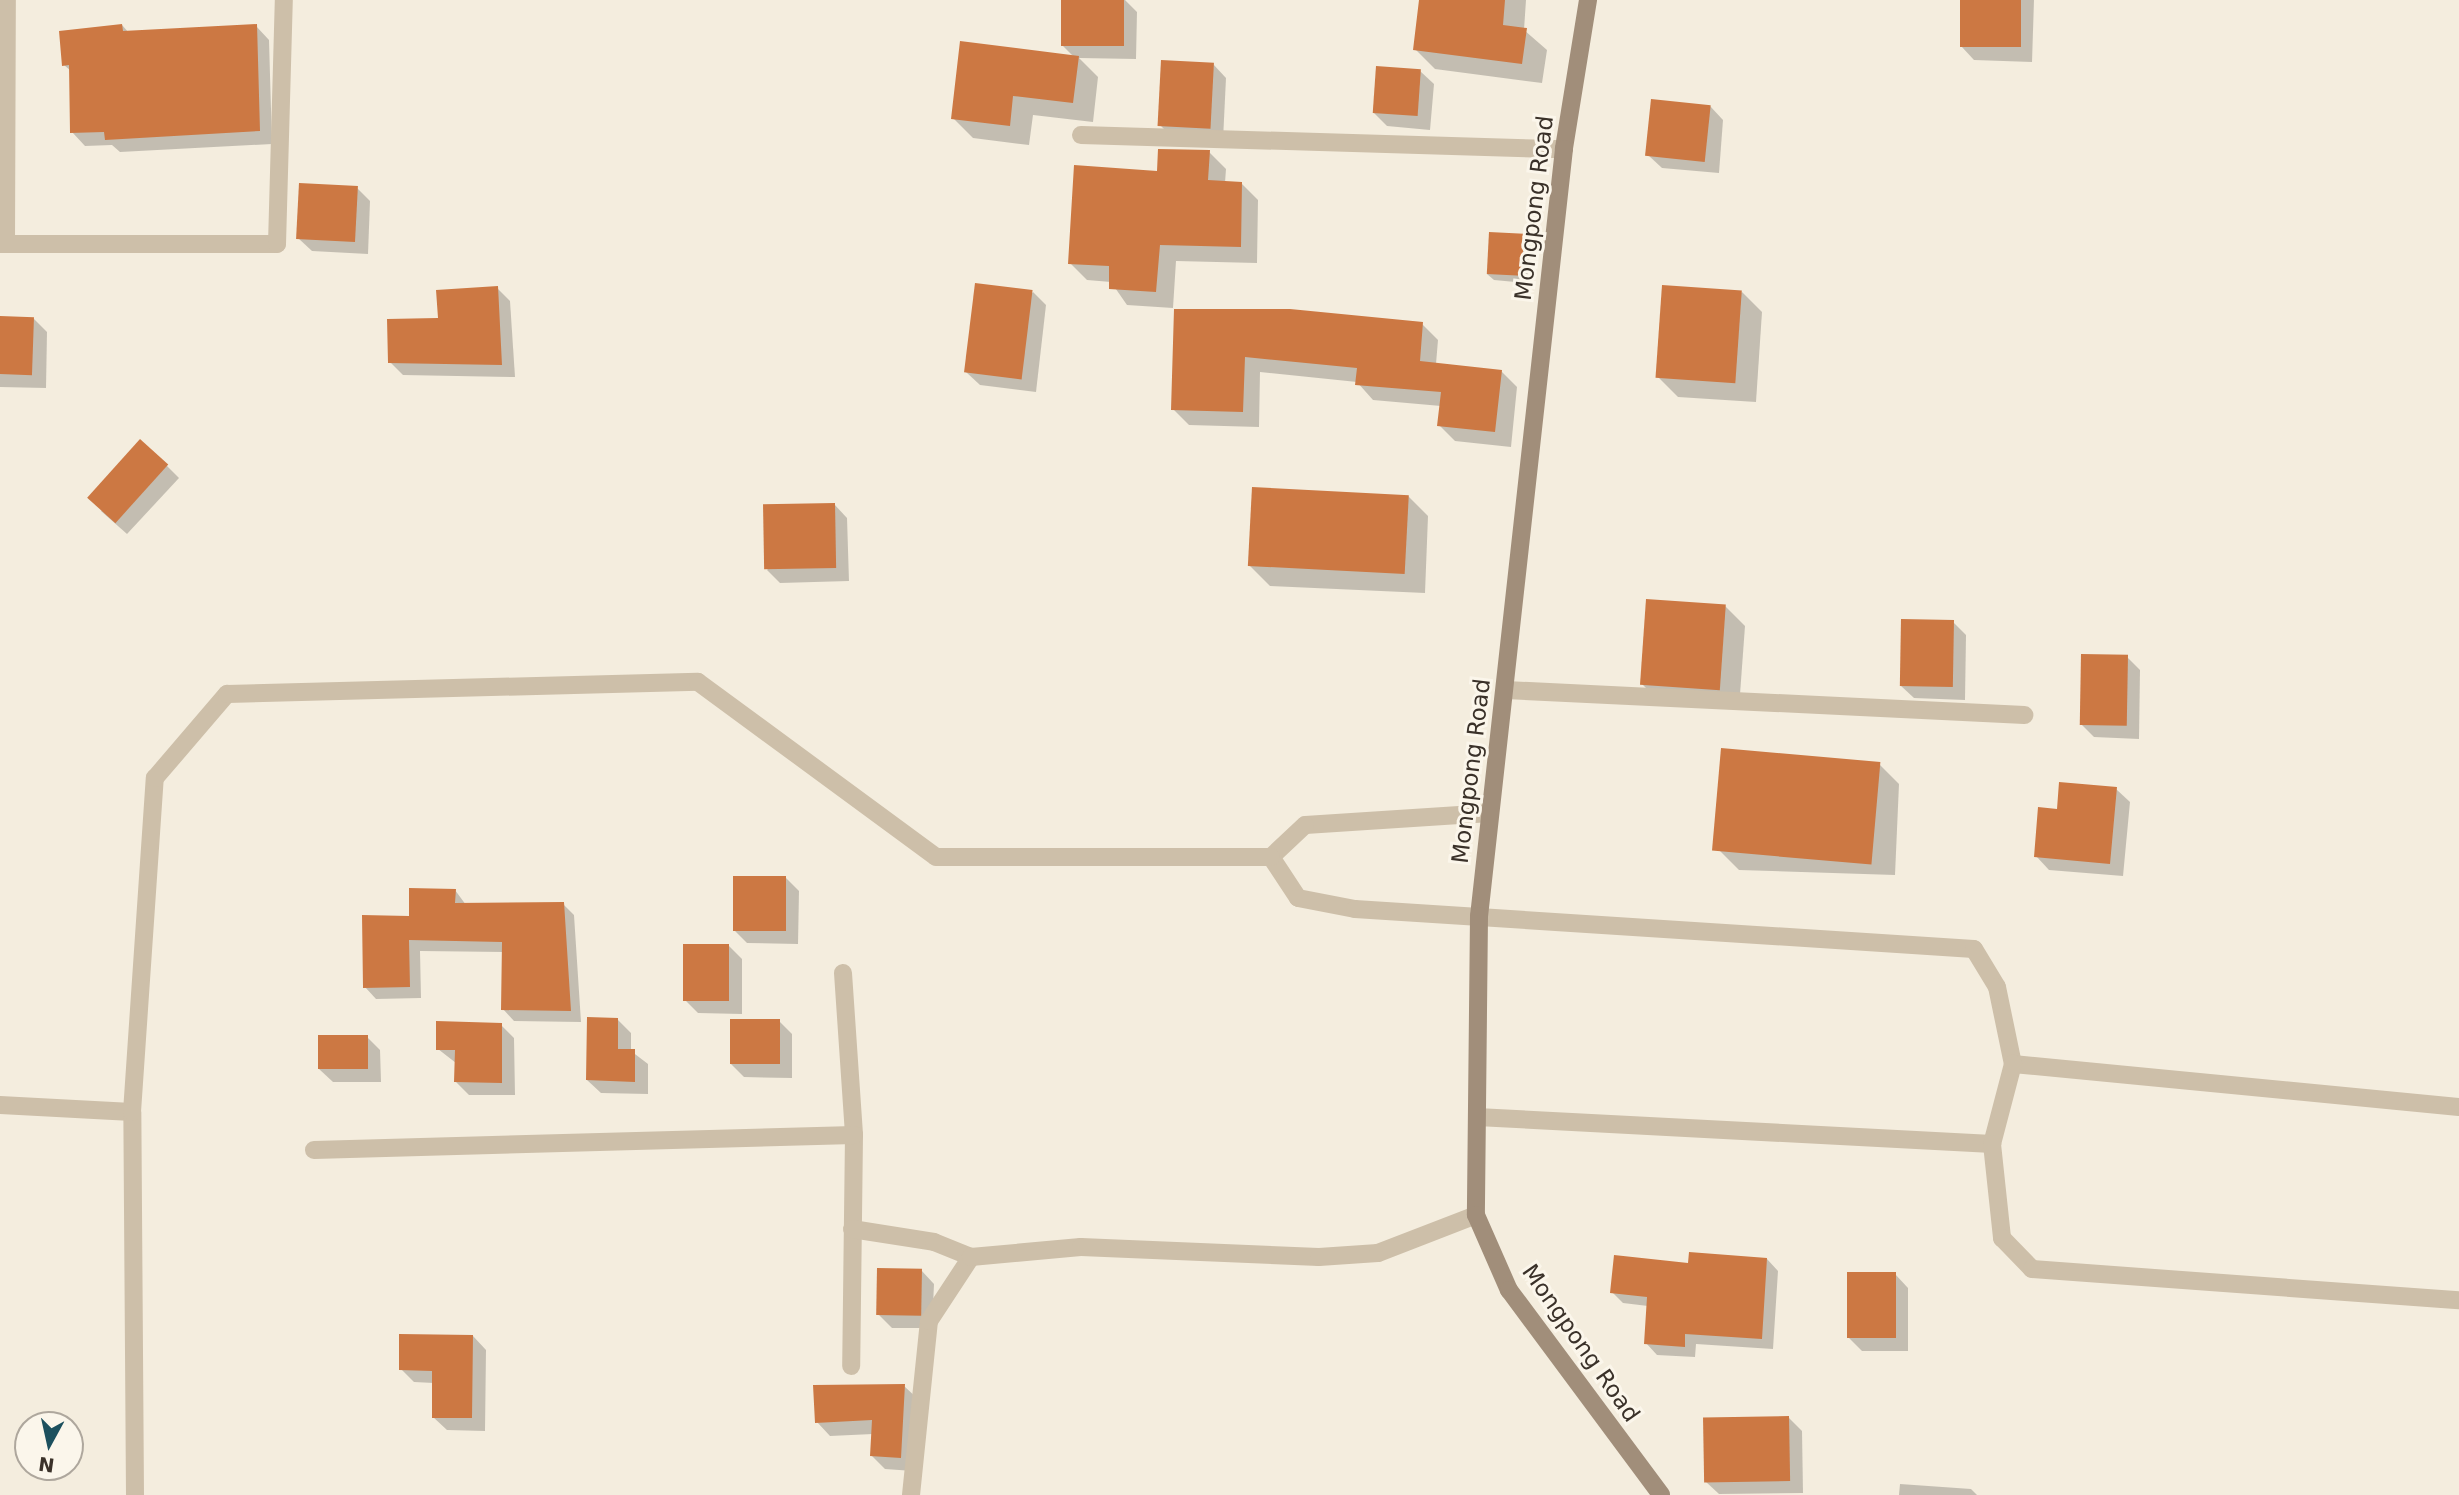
<!DOCTYPE html>
<style>
body{margin:0}
#map{position:relative;width:2459px;height:1495px;overflow:hidden;background:#f4edde;font-family:"DejaVu Sans",sans-serif}
div>[style]{position:absolute}
.shadow>*{inset:0;background:#0003}
.building>*{inset:0;background:#cc7843;transform-origin:0 0}
.minor>*{height:18px;margin:-9px;padding:0 9px;transform-origin:9px;border-radius:9px;background:#cdbfa9}
.tertiary>*{height:18px;margin:-9px;padding:0 9px;transform-origin:9px;border-radius:9px;background:#cdbfa9}
.secondary>*{height:18px;margin:-9px;padding:0 9px;transform-origin:9px;border-radius:9px;background:#a18e7a}
span{translate:-50% -50%;white-space:nowrap;text-align:center;line-height:1.15;-webkit-text-stroke:6px #fbf6eb;paint-order:stroke}
.street-label{font-size:23px;color:#3a3129}
.north{position:absolute;left:14px;top:1411px;width:70px;height:70px;box-sizing:border-box;background:#fbf6eb;border:2px solid #aea79d;border-radius:50%;rotate:188deg;font-size:19px;font-weight:700;line-height:28px;text-align:center;color:#3a3129}
.north::after{content:'';display:block;margin:auto;width:24px;height:32px;background:#1c505e;clip-path:polygon(50% 0,100% 100%,50% 72%,0 100%)}
</style>
<div id="map">
<div class="shadow">
<div style="clip-path:polygon(1063px 0,1125px 0,1137px 12px,1136px 59px,1079px 58px,1098px 77px,1093px 122px,1033px 115px,1029px 145px,973px 138px,953px 118px,1074px 57px,1062px 45px)"></div>
<div style="clip-path:polygon(1421px 0,1526px 0,1524px 30px,1547px 50px,1542px 83px,1435px 69px,1415px 49px)"></div>
<div style="clip-path:polygon(1962px 0,2034px 0,2032px 62px,1974px 60px,1961px 46px)"></div>
<div style="clip-path:polygon(122px 25px,129px 33px,256px 26px,269px 40px,272px 144px,120px 152px,112px 145px,85px 146px,72px 132px,71px 71px,64px 65px)"></div>
<div style="clip-path:polygon(1213px 64px,1226px 78px,1223px 140px,1173px 138px,1160px 125px)"></div>
<div style="clip-path:polygon(1420px 71px,1434px 84px,1430px 130px,1387px 126px,1374px 113px)"></div>
<div style="clip-path:polygon(1710px 106px,1723px 120px,1719px 173px,1662px 168px,1648px 155px)"></div>
<div style="clip-path:polygon(1209px 152px,1226px 169px,1225px 183px,1241px 183px,1258px 200px,1257px 263px,1176px 261px,1173px 308px,1127px 305px,1111px 282px,1087px 280px,1070px 263px,1158px 173px)"></div>
<div style="clip-path:polygon(357px 188px,370px 201px,368px 254px,312px 251px,298px 238px)"></div>
<div style="clip-path:polygon(1523px 236px,1530px 242px,1527px 283px,1494px 280px,1487px 274px)"></div>
<div style="clip-path:polygon(497px 288px,510px 301px,515px 377px,403px 375px,390px 362px,439px 320px)"></div>
<div style="clip-path:polygon(1033px 292px,1046px 305px,1036px 392px,980px 385px,966px 372px)"></div>
<div style="clip-path:polygon(1742px 292px,1762px 312px,1756px 402px,1678px 397px,1658px 377px)"></div>
<div style="clip-path:polygon(1176px 311px,1422px 324px,1438px 340px,1436px 364px,1501px 371px,1517px 387px,1511px 447px,1455px 441px,1439px 425px,1441px 406px,1373px 400px,1357px 382px,1260px 372px,1259px 427px,1189px 425px,1173px 409px)"></div>
<div style="clip-path:polygon(0 318px,34px 319px,47px 332px,46px 388px,0 387px)"></div>
<div style="clip-path:polygon(166px 465px,179px 478px,127px 534px,101px 511px)"></div>
<div style="clip-path:polygon(1408px 496px,1428px 516px,1425px 593px,1270px 586px,1250px 566px)"></div>
<div style="clip-path:polygon(834px 504px,847px 518px,849px 581px,780px 583px,767px 570px)"></div>
<div style="clip-path:polygon(1725px 606px,1745px 626px,1739px 708px,1662px 704px,1642px 684px)"></div>
<div style="clip-path:polygon(1953px 622px,1966px 635px,1965px 700px,1914px 698px,1900px 685px)"></div>
<div style="clip-path:polygon(2127px 657px,2140px 670px,2139px 739px,2094px 737px,2081px 724px)"></div>
<div style="clip-path:polygon(1723px 750px,1879px 764px,1899px 784px,1895px 875px,1739px 870px,1719px 850px)"></div>
<div style="clip-path:polygon(2116px 789px,2130px 802px,2123px 876px,2049px 870px,2036px 856px)"></div>
<div style="clip-path:polygon(786px 878px,799px 891px,798px 944px,747px 943px,734px 930px)"></div>
<div style="clip-path:polygon(455px 890px,466px 905px,563px 904px,574px 915px,581px 1022px,514px 1021px,503px 1009px,504px 952px,420px 951px,421px 998px,376px 999px,365px 987px,411px 918px)"></div>
<div style="clip-path:polygon(729px 946px,742px 959px,742px 1014px,698px 1013px,685px 1000px)"></div>
<div style="clip-path:polygon(618px 1020px,631px 1033px,631px 1051px,648px 1064px,648px 1094px,601px 1093px,587px 1080px)"></div>
<div style="clip-path:polygon(779px 1021px,792px 1034px,792px 1078px,744px 1077px,731px 1064px)"></div>
<div style="clip-path:polygon(501px 1025px,514px 1038px,515px 1095px,469px 1095px,456px 1082px,456px 1063px,438px 1049px)"></div>
<div style="clip-path:polygon(367px 1037px,380px 1050px,381px 1082px,333px 1082px,319px 1069px)"></div>
<div style="clip-path:polygon(1767px 1259px,1778px 1271px,1773px 1349px,1696px 1344px,1695px 1357px,1657px 1355px,1646px 1343px,1648px 1306px,1623px 1303px,1612px 1292px,1690px 1265px)"></div>
<div style="clip-path:polygon(921px 1270px,934px 1284px,932px 1328px,892px 1328px,878px 1314px)"></div>
<div style="clip-path:polygon(1895px 1274px,1908px 1288px,1908px 1351px,1862px 1351px,1849px 1338px)"></div>
<div style="clip-path:polygon(473px 1336px,486px 1350px,485px 1431px,447px 1430px,433px 1417px,434px 1383px,414px 1382px,401px 1369px)"></div>
<div style="clip-path:polygon(904px 1386px,918px 1399px,913px 1471px,885px 1469px,872px 1456px,873px 1434px,830px 1436px,817px 1422px)"></div>
<div style="clip-path:polygon(1789px 1418px,1802px 1431px,1803px 1493px,1719px 1494px,1705px 1481px)"></div>
<div style="clip-path:polygon(1900px 1484px,1971px 1489px,1977px 1495px,1899px 1495px)"></div>
</div>
<div class="building">
<div style="left:1061px;top:0;width:63px;height:46px"></div>
<div style="clip-path:polygon(1419px 0,1505px 0,1503px 25px,1527px 28px,1522px 64px,1413px 50px)"></div>
<div style="left:1960px;top:0;width:61px;height:47px"></div>
<div style="clip-path:polygon(122px 24px,123px 31px,257px 24px,260px 131px,105px 140px,104px 132px,70px 133px,69px 65px,62px 66px,59px 31px)"></div>
<div style="clip-path:polygon(960px 41px,1079px 56px,1073px 103px,1013px 96px,1010px 126px,951px 119px)"></div>
<div style="left:1161px;top:60px;width:53px;height:66px;rotate:3deg"></div>
<div style="left:1376px;top:66px;width:45px;height:47px;rotate:4deg"></div>
<div style="left:1651px;top:99px;width:60px;height:57px;rotate:6deg"></div>
<div style="clip-path:polygon(1158px 149px,1210px 150px,1208px 180px,1242px 182px,1241px 247px,1160px 245px,1156px 292px,1109px 289px,1109px 266px,1068px 264px,1074px 165px,1157px 171px)"></div>
<div style="left:299px;top:183px;width:59px;height:56px;rotate:3deg"></div>
<div style="left:1489px;top:232px;width:35px;height:42px;rotate:3deg"></div>
<div style="left:975px;top:283px;width:58px;height:90px;rotate:7deg"></div>
<div style="left:1662px;top:285px;width:80px;height:93px;rotate:4deg"></div>
<div style="clip-path:polygon(498px 286px,502px 365px,388px 363px,387px 319px,438px 318px,436px 290px)"></div>
<div style="clip-path:polygon(1174px 309px,1290px 309px,1423px 322px,1420px 361px,1502px 370px,1495px 432px,1437px 426px,1441px 392px,1355px 385px,1357px 368px,1245px 357px,1243px 412px,1171px 410px)"></div>
<div style="left:0;top:316px;width:34px;height:58px;rotate:2deg"></div>
<div style="left:140px;top:439px;width:38px;height:79px;rotate:42deg"></div>
<div style="left:1252px;top:487px;width:157px;height:79px;rotate:3deg"></div>
<div style="left:835px;top:503px;width:65px;height:72px;rotate:89deg"></div>
<div style="left:1646px;top:599px;width:80px;height:86px;rotate:4deg"></div>
<div style="left:1901px;top:619px;width:53px;height:67px;rotate:1deg"></div>
<div style="left:2081px;top:654px;width:47px;height:71px;rotate:1deg"></div>
<div style="left:1721px;top:748px;width:160px;height:103px;rotate:5deg"></div>
<div style="clip-path:polygon(2059px 782px,2117px 787px,2110px 864px,2034px 857px,2038px 807px,2057px 809px)"></div>
<div style="left:733px;top:876px;width:53px;height:55px"></div>
<div style="clip-path:polygon(409px 888px,456px 889px,455px 903px,564px 902px,571px 1011px,501px 1010px,502px 942px,409px 940px,410px 987px,363px 988px,362px 915px,409px 916px)"></div>
<div style="left:683px;top:944px;width:46px;height:57px"></div>
<div style="clip-path:polygon(587px 1017px,618px 1018px,618px 1049px,635px 1049px,635px 1082px,586px 1080px)"></div>
<div style="left:730px;top:1019px;width:50px;height:45px"></div>
<div style="clip-path:polygon(436px 1021px,502px 1023px,502px 1083px,454px 1082px,455px 1050px,436px 1050px)"></div>
<div style="left:318px;top:1035px;width:50px;height:34px"></div>
<div style="clip-path:polygon(1689px 1252px,1767px 1258px,1762px 1339px,1685px 1334px,1685px 1347px,1644px 1344px,1647px 1297px,1610px 1293px,1614px 1255px,1688px 1263px)"></div>
<div style="left:877px;top:1268px;width:45px;height:47px;rotate:1deg"></div>
<div style="left:1847px;top:1272px;width:49px;height:66px"></div>
<div style="clip-path:polygon(399px 1334px,473px 1335px,472px 1418px,432px 1418px,432px 1371px,399px 1370px)"></div>
<div style="clip-path:polygon(905px 1384px,901px 1458px,870px 1456px,872px 1420px,815px 1423px,813px 1385px)"></div>
<div style="left:1789px;top:1416px;width:65px;height:86px;rotate:89deg"></div>
</div>
<div class="minor">
<div style="left:1081px;top:135px;width:483px;rotate:1.7deg"></div>
<div style="left:6px;top:243px;width:243px;rotate:-89.8deg"></div>
<div style="left:0;top:244px;width:277px"></div>
<div style="left:277px;top:244px;width:244px;rotate:-88.4deg"></div>
<div style="left:1506px;top:690px;width:519px;rotate:2.76deg"></div>
<div style="left:1490px;top:813px;width:185px;rotate:176.3deg"></div>
<div style="left:1305px;top:825px;width:47px;rotate:136.7deg"></div>
<div style="left:1271px;top:857px;width:49px;rotate:56.6deg"></div>
<div style="left:1298px;top:898px;width:58px;rotate:10.9deg"></div>
<div style="left:1355px;top:909px;width:620px;rotate:3.7deg"></div>
<div style="left:1974px;top:949px;width:44px;rotate:58.8deg"></div>
<div style="left:1997px;top:987px;width:79px;rotate:78.3deg"></div>
<div style="left:2013px;top:1064px;width:448px;rotate:5.5deg"></div>
<div style="left:843px;top:973px;width:162px;rotate:86.1deg"></div>
<div style="left:854px;top:1135px;width:231px;rotate:90.7deg"></div>
<div style="left:0;top:1105px;width:132px;rotate:3deg"></div>
<div style="left:1477px;top:1117px;width:516px;rotate:3deg"></div>
<div style="left:1992px;top:1144px;width:83px;rotate:-75.3deg"></div>
<div style="left:1992px;top:1144px;width:95px;rotate:83.9deg"></div>
<div style="left:2002px;top:1238px;width:43px;rotate:45.9deg"></div>
<div style="left:2032px;top:1269px;width:428px;rotate:4.2deg"></div>
<div style="left:314px;top:1150px;width:540px;rotate:-1.59deg"></div>
<div style="left:852px;top:1229px;width:83px;rotate:9deg"></div>
<div style="left:934px;top:1242px;width:40px;rotate:22deg"></div>
<div style="left:135px;top:1495px;width:383px;rotate:-90.4deg"></div>
<div style="left:132px;top:1112px;width:335px;rotate:-86.1deg"></div>
<div style="left:155px;top:778px;width:111px;rotate:-49.4deg"></div>
<div style="left:227px;top:694px;width:471px;rotate:-1.5deg"></div>
<div style="left:698px;top:682px;width:295px;rotate:36.3deg"></div>
<div style="left:936px;top:857px;width:335px"></div>
</div>
<div class="tertiary">
<div style="left:911px;top:1495px;width:175px;rotate:-84.1deg"></div>
<div style="left:929px;top:1321px;width:77px;rotate:-56.7deg"></div>
<div style="left:971px;top:1257px;width:110px;rotate:-5.2deg"></div>
<div style="left:1081px;top:1247px;width:238px;rotate:2.4deg"></div>
<div style="left:1319px;top:1257px;width:59px;rotate:-3.9deg"></div>
<div style="left:1378px;top:1253px;width:105px;rotate:-21.2deg"></div>
</div>
<div class="secondary">
<div style="left:1588px;top:0;width:151px;rotate:99.2deg"></div>
<div style="left:1564px;top:149px;width:772px;rotate:96.32deg"></div>
<div style="left:1479px;top:916px;width:299px;rotate:90.6deg"></div>
<div style="left:1476px;top:1215px;width:82px;rotate:66.3deg"></div>
<div style="left:1509px;top:1290px;width:255px;rotate:53.4deg"></div>
</div>
<div class="street-label">
<span style="left:1534px;top:208px;rotate:-83deg">Mongpong Road</span>
<span style="left:1471px;top:771px;rotate:-83deg">Mongpong Road</span>
<span style="left:1581px;top:1343px;rotate:55deg">Mongpong Road</span>
</div>
<div class="north">N</div>
</div>
